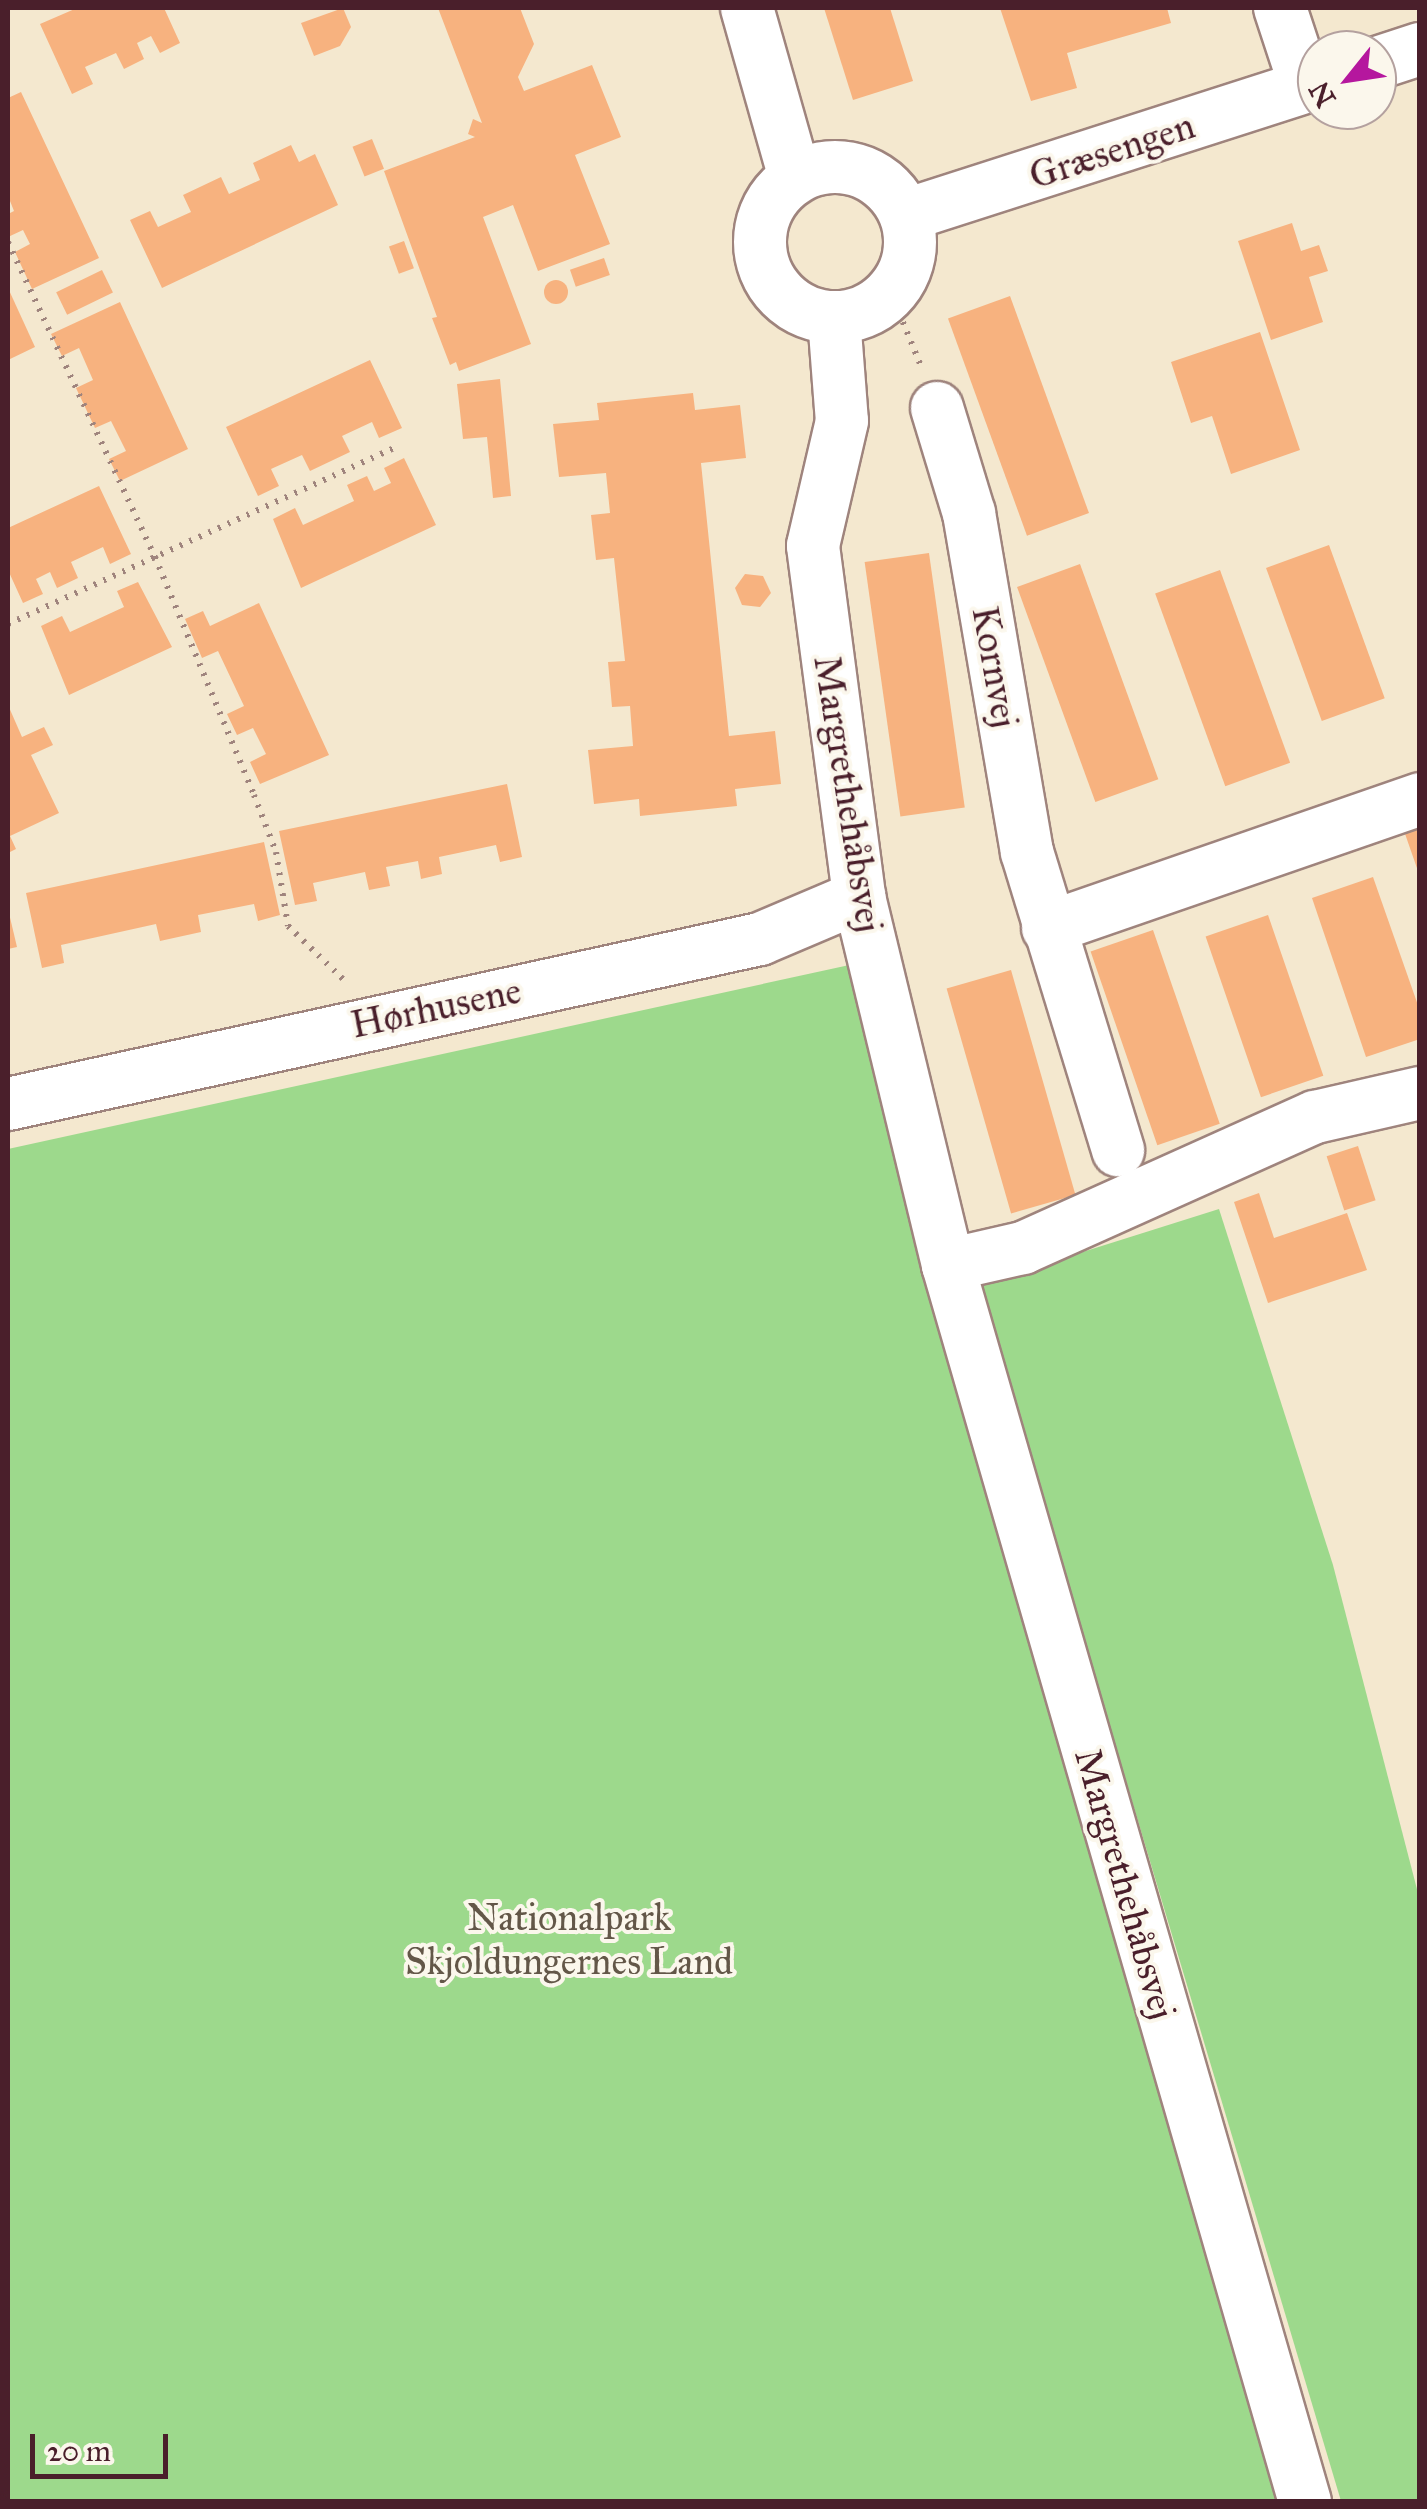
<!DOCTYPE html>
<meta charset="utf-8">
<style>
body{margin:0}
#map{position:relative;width:1427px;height:2509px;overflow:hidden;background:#f4e8cf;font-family:"IM FELL Great Primer",serif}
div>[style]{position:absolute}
.green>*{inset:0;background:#9dd98c}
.building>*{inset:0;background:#f7b27f;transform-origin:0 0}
.round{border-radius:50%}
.path>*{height:6px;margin-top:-3px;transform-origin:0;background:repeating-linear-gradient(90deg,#9f847d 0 2.5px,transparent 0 10.5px)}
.roads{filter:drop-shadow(2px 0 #9f847d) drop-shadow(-2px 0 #9f847d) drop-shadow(0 2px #9f847d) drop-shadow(0 -2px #9f847d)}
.minor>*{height:52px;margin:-26px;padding:0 26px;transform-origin:26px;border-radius:26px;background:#fff}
.minor>.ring{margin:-26px;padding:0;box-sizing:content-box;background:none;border:52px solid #fff;border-radius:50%}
span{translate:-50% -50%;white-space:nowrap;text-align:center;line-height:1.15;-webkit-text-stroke:8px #fbf7ec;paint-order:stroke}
.street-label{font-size:38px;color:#4a1f2b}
.park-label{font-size:38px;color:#635748}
.frame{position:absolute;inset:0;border:10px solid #4a1f2b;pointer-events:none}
.north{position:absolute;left:1297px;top:30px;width:100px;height:100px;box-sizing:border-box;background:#fbf7ec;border:2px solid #b4a19f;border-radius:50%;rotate:240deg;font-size:28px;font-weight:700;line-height:40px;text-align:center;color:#4a1f2b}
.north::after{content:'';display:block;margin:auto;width:35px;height:45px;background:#b5179e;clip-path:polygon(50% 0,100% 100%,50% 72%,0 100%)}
.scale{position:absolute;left:30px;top:2434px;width:138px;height:45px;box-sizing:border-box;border:5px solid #4a1f2b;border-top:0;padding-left:12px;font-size:30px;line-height:35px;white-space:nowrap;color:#4a1f2b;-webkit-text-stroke:8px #fbf7ec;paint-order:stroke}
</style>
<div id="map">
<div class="green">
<div style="clip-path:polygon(854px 964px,1329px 2501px,8px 2501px,8px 1149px)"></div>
<div style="clip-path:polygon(1219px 1209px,1333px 1565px,1419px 1897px,1419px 2501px,1341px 2501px,978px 1285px)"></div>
</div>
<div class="building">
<div style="clip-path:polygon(77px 8px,164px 8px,180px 43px,160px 53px,151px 36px,137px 43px,144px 59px,124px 69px,116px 53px,85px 67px,93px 84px,72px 94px,40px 24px)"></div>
<div style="clip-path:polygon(343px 8px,351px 27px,340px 46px,314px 56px,301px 23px)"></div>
<div style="clip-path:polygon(438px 8px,520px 8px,534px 44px,518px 77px,524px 91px,592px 65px,621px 137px,575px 155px,610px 244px,538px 271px,513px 205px,483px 217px,531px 344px,459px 371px,456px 362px,450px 365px,432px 318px,437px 317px,384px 171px,475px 137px,468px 134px,473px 119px,482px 123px)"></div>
<div style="clip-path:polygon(824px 8px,890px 8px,913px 81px,853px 100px)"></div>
<div style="clip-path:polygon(1000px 8px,1167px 8px,1171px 23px,1067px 53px,1077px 88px,1031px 101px)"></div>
<div style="clip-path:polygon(21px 92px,99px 258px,32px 289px,15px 252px,30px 244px,23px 230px,8px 237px,8px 214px,14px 211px,8px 196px,8px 98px)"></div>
<div style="left:372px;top:139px;width:32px;height:21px;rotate:68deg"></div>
<div style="clip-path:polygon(291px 145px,299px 162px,315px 154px,338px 205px,162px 288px,130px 220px,150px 211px,158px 227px,191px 212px,183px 195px,221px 177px,229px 194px,260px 180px,253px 163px)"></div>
<div style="clip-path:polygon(1292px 223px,1301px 251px,1319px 245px,1328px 271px,1309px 277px,1323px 322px,1271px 340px,1238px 241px)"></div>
<div style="left:404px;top:241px;width:29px;height:16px;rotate:70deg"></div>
<div style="left:604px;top:258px;width:18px;height:36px;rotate:71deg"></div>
<div style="left:102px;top:270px;width:25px;height:51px;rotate:64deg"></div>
<div class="round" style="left:544px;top:280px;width:24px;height:24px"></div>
<div style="clip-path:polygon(8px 288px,35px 347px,8px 360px)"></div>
<div style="left:1010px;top:296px;width:231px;height:66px;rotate:70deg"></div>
<div style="clip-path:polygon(120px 302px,188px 449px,120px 481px,109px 459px,126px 451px,111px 421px,95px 428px,76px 388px,93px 380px,79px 348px,62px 356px,51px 334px)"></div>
<div style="clip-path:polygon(1260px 332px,1300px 450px,1231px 474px,1212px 416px,1191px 423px,1171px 362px)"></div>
<div style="clip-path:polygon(370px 360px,402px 428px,379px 438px,372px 422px,342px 436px,350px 452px,310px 471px,302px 455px,271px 469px,279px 486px,258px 496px,226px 427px)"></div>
<div style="clip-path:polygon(500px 379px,511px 496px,493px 498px,487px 437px,463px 439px,457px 384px)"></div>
<div style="clip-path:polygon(693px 393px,695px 410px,740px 405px,746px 458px,701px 463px,729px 736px,775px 731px,781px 784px,735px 789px,737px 806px,640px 816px,639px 799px,594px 804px,588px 750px,633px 746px,630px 706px,612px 707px,608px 662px,625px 661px,614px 558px,596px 560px,591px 515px,610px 513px,606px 473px,559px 477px,553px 424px,599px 420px,597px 403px)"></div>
<div style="clip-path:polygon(404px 458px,436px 525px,301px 588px,273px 519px,295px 508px,303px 525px,354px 501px,347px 485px,367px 476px,374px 491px,391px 483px,384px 468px)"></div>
<div style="clip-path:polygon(99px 486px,131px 554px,110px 564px,103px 547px,71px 562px,78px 578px,57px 588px,50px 572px,36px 579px,43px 594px,23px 603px,8px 570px,8px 528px)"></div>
<div style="left:1329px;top:545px;width:163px;height:67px;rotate:70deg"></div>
<div style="left:929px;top:553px;width:257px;height:65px;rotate:82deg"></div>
<div style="left:1080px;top:564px;width:229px;height:67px;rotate:70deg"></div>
<div style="left:1220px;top:570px;width:205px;height:69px;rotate:70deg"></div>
<div style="clip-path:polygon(745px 574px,763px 576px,771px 593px,760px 607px,742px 605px,735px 588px)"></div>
<div style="clip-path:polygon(138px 582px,172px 647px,69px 695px,41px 626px,62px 616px,70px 632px,124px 607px,117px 591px)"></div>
<div style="clip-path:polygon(259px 603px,329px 755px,260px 784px,250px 762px,266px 754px,253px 728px,237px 735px,227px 714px,244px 706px,218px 651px,202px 658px,185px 619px,203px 611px,210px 626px)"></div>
<div style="clip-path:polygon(8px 705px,22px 737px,44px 727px,53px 745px,31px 755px,59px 813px,10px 836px,16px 849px,8px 853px)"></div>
<div style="clip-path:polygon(507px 784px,522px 857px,500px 862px,496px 845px,439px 857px,442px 874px,421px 879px,418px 861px,386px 867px,390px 886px,369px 890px,365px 872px,313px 883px,317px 901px,295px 905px,279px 831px)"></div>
<div style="clip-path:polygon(1420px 822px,1420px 874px,1419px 874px,1403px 828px)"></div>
<div style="clip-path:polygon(264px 842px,280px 915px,258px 921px,254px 904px,198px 915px,201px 932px,160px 941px,156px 924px,61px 945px,64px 963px,42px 968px,26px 893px)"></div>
<div style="clip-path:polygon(1373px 877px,1420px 1011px,1420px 1039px,1366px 1057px,1312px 898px)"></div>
<div style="clip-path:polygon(8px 909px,17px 947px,8px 949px)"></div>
<div style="left:1268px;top:915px;width:170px;height:66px;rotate:71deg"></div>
<div style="left:1153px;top:930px;width:205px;height:66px;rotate:71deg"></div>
<div style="left:1011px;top:970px;width:234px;height:67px;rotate:74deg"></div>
<div style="left:1358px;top:1146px;width:57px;height:33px;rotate:72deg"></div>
<div style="clip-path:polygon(1259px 1193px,1274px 1238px,1347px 1213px,1367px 1270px,1268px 1303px,1234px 1202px)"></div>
</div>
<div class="path">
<div style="left:8px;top:242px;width:348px;rotate:65deg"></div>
<div style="left:155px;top:557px;width:258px;rotate:67.4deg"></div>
<div style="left:254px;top:795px;width:61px;rotate:68.9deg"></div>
<div style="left:276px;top:852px;width:75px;rotate:80.8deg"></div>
<div style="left:288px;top:926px;width:78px;rotate:44deg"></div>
<div style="left:891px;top:293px;width:79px;rotate:67.7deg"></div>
<div style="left:8px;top:624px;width:426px;rotate:-24.5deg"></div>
</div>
<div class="roads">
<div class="minor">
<div style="left:747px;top:8px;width:177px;rotate:74.2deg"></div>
<div style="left:1280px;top:8px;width:83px;rotate:71.8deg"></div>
<div style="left:1377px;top:63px;width:45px;rotate:-18deg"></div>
<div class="ring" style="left:760px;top:167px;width:98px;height:98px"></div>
<div style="left:906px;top:215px;width:432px;rotate:-17.8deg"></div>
<div style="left:834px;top:318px;width:103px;rotate:85.6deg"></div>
<div style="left:842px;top:421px;width:128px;rotate:103.1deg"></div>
<div style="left:813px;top:546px;width:354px;rotate:82.5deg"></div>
<div style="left:859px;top:897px;width:379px;rotate:76.4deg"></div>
<div style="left:948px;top:1265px;width:1287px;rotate:73.9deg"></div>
<div style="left:937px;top:408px;width:110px;rotate:73.1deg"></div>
<div style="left:969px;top:513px;width:344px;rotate:80.3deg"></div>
<div style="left:1027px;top:852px;width:312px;rotate:73deg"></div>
<div style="left:1048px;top:928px;width:394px;rotate:-19.1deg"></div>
<div style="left:8px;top:1104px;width:770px;rotate:-12.38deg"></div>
<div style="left:760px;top:939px;width:108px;rotate:-23deg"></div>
<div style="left:948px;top:1265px;width:77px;rotate:-12.8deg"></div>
<div style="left:1023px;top:1248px;width:320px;rotate:-24.2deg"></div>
<div style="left:1315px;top:1117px;width:108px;rotate:-12.9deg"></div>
</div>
</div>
<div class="street-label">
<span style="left:1112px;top:151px;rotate:-18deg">Græsengen</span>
<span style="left:995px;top:667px;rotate:80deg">Kornvej</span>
<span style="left:848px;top:794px;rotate:81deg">Margrethehåbsvej</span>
<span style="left:436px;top:1008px;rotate:-12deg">Hørhusene</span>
<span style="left:1125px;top:1884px;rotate:74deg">Margrethehåbsvej</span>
</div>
<div class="park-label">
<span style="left:569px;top:1940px">Nationalpark<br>Skjoldungernes Land</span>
</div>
<div class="frame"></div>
<div class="north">N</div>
<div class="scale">20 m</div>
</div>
